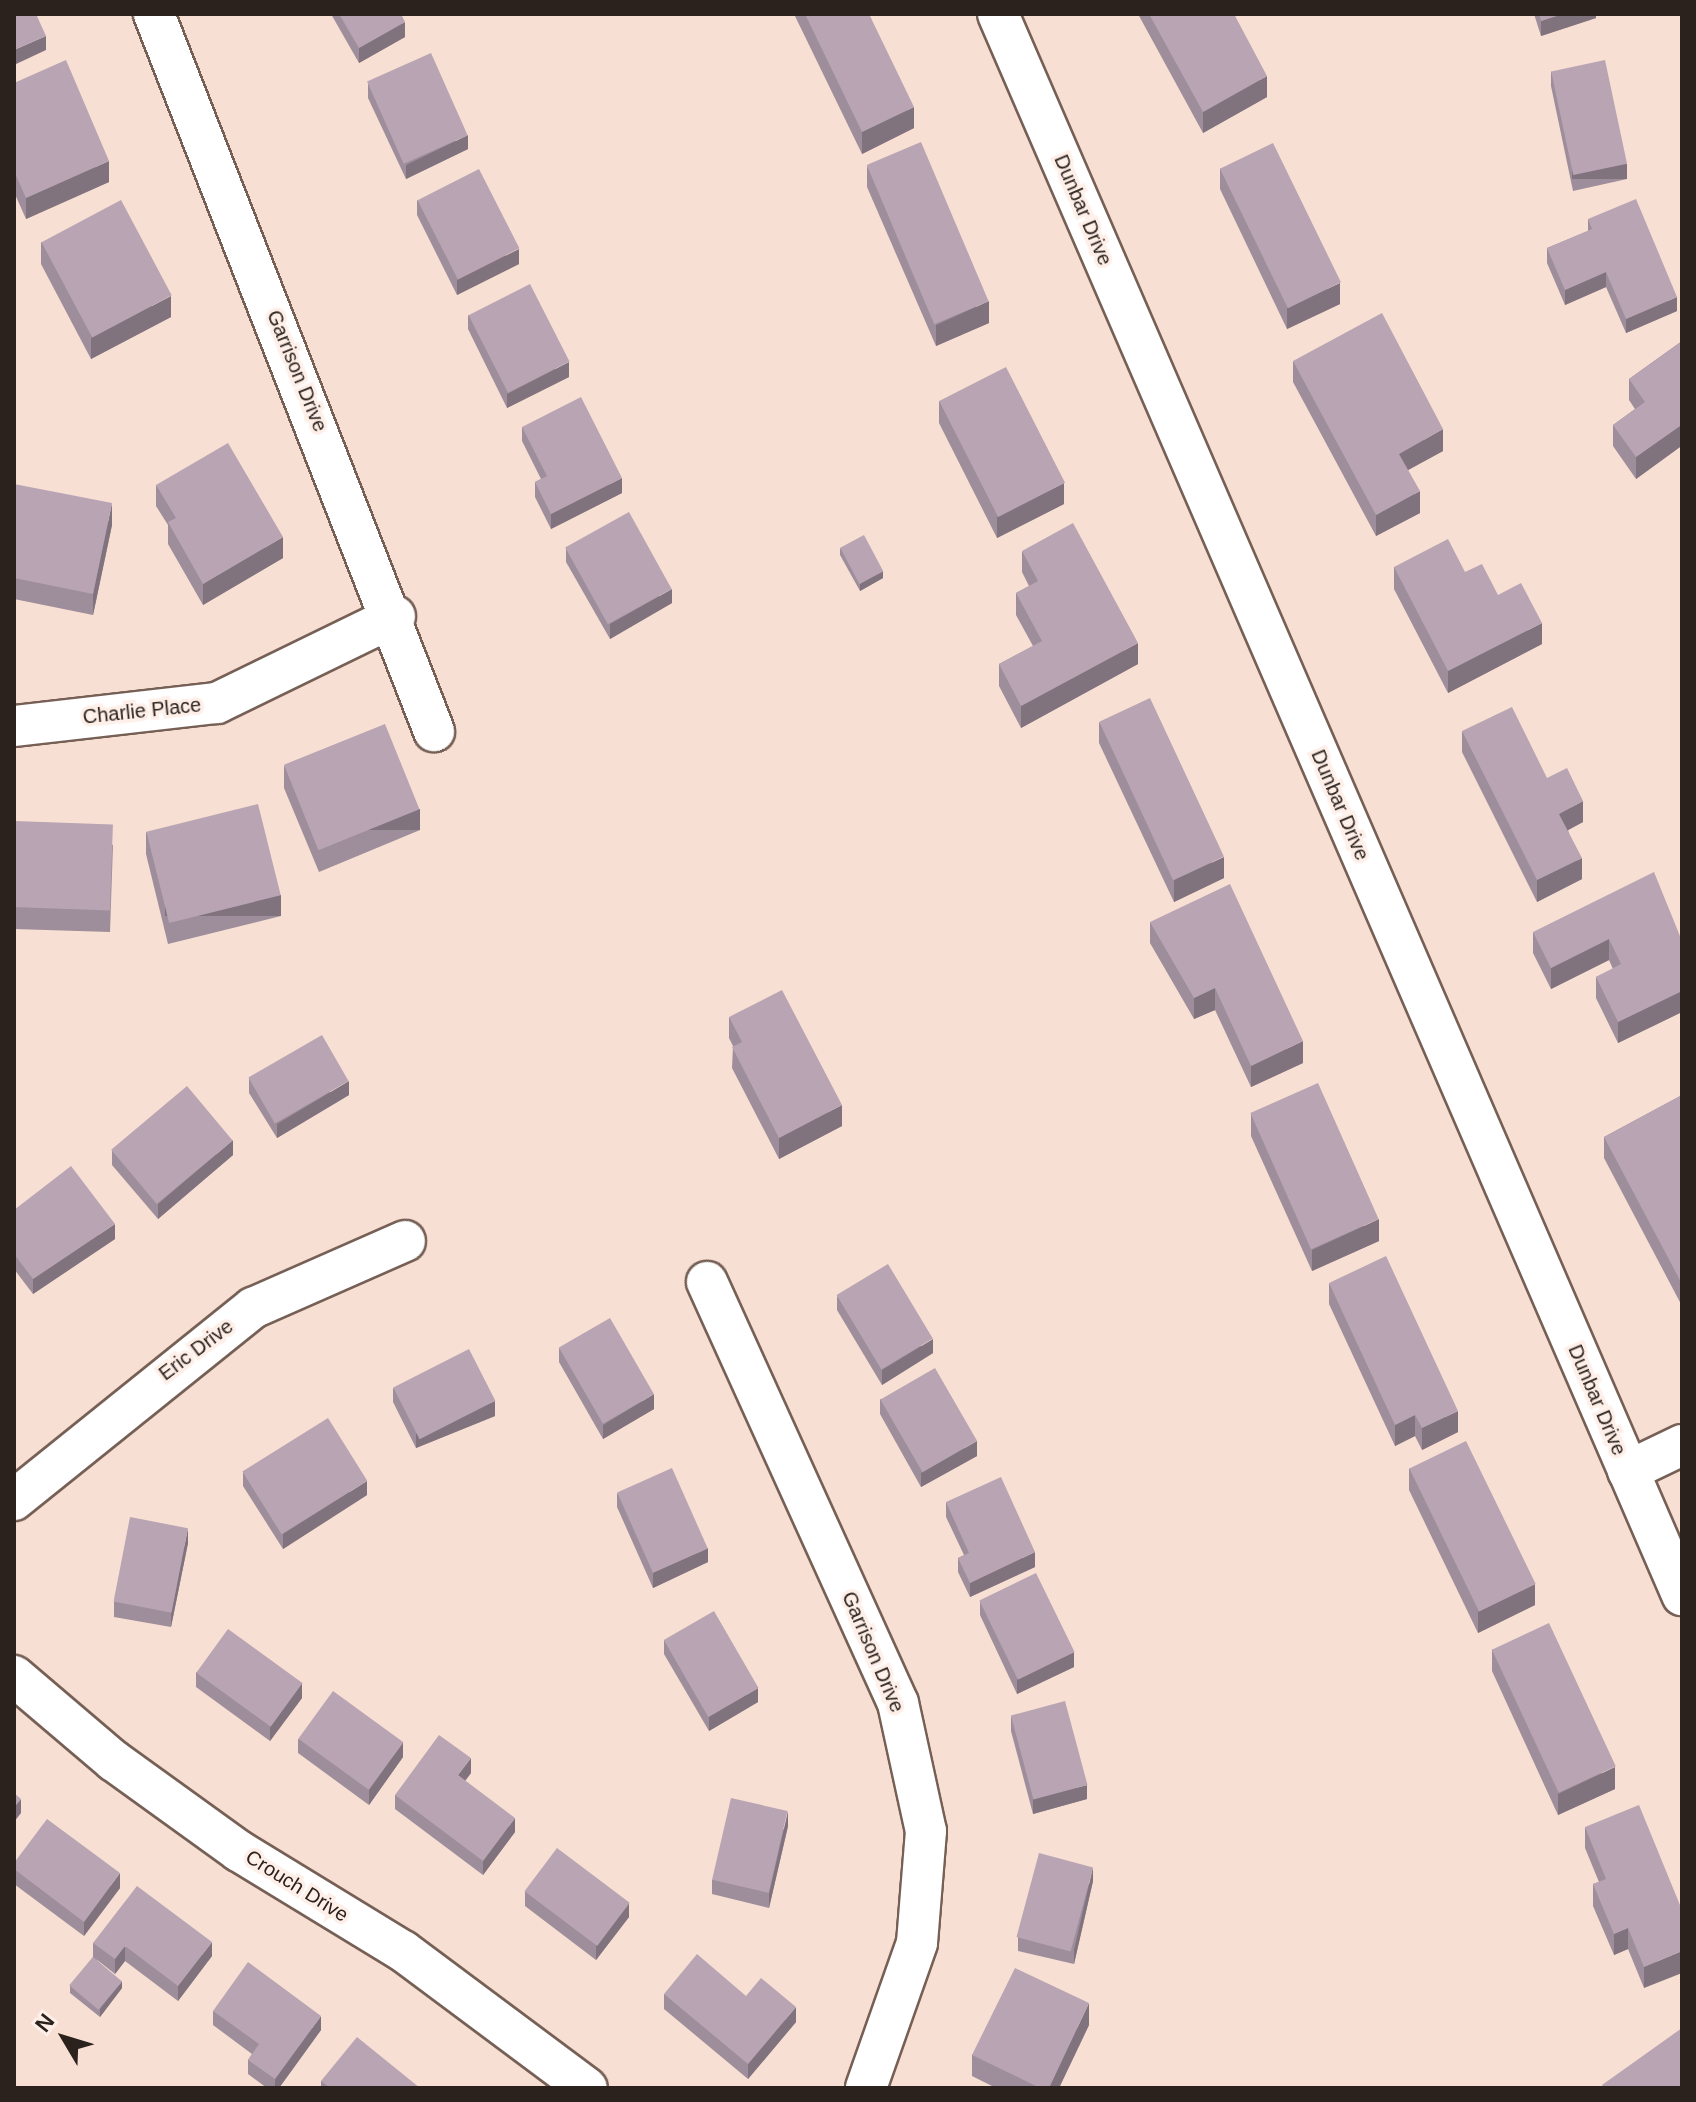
<!DOCTYPE html>
<style>
body{margin:0}
#map{position:relative;width:1696px;height:2102px;overflow:hidden;background:#f8dfd3;font-family:Arial,sans-serif}
div>[style]{position:absolute}
.roads{filter:drop-shadow(2px 0 #766056) drop-shadow(-2px 0 #766056) drop-shadow(0 2px #766056) drop-shadow(0 -2px #766056)}
.street>*{height:40px;margin:-20px;padding:0 20px;transform-origin:20px;border-radius:20px;background:#fff}
.wall>*{inset:0;background:#9e8d9a}
.shaded-wall>*{inset:0;background:#81737d;transform-origin:0 0}
.building>*{inset:0;background:#b8a4b3;transform-origin:0 0}
span{translate:-50% -50%;white-space:nowrap;text-align:center;line-height:1.15;-webkit-text-stroke:7px #feefe8;paint-order:stroke}
.street-label{font-size:20px;color:#2b221d}
.frame{position:absolute;inset:0;border:16px solid #2b221d;pointer-events:none}
.north{position:absolute;left:24px;top:1998px;width:80px;height:80px;-webkit-text-stroke:6px #feefe8;paint-order:stroke;rotate:308deg;font-size:22px;font-weight:700;line-height:32px;text-align:center;color:#2b221d}
.north::after{content:'';display:block;margin:auto;width:28px;height:36px;background:#2b221d;clip-path:polygon(50% 0,100% 100%,50% 72%,0 100%)}
</style>
<div id="map">
<div class="roads">
<div class="street">
<div style="left:154px;top:14px;width:770px;rotate:68.67deg"></div>
<div style="left:998px;top:14px;width:1723px;rotate:66.6deg"></div>
<div style="left:14px;top:726px;width:204px;rotate:-6.5deg"></div>
<div style="left:217px;top:703px;width:198px;rotate:-26deg"></div>
<div style="left:707px;top:1282px;width:462px;rotate:65.6deg"></div>
<div style="left:898px;top:1703px;width:131px;rotate:77.7deg"></div>
<div style="left:926px;top:1831px;width:112px;rotate:94.6deg"></div>
<div style="left:917px;top:1943px;width:154px;rotate:109.4deg"></div>
<div style="left:1628px;top:1471px;width:60px;rotate:-25.7deg"></div>
<div style="left:14px;top:1500px;width:307px;rotate:-38.8deg"></div>
<div style="left:253px;top:1308px;width:166px;rotate:-23.8deg"></div>
<div style="left:14px;top:1676px;width:131px;rotate:40.4deg"></div>
<div style="left:114px;top:1761px;width:154px;rotate:35.8deg"></div>
<div style="left:239px;top:1851px;width:192px;rotate:31.4deg"></div>
<div style="left:403px;top:1951px;width:229px;rotate:36.7deg"></div>
</div>
</div>
<div class="wall">
<div style="clip-path:polygon(331px 14px,401px 14px,405px 37px,359px 63px)"></div>
<div style="clip-path:polygon(794px 14px,869px 14px,914px 128px,862px 154px)"></div>
<div style="clip-path:polygon(1138px 14px,1234px 14px,1267px 97px,1203px 133px)"></div>
<div style="clip-path:polygon(1534px 14px,1596px 14px,1596px 18px,1541px 36px)"></div>
<div style="clip-path:polygon(1551px 71px,1627px 179px,1573px 191px,1551px 86px)"></div>
<div style="clip-path:polygon(14px 83px,109px 182px,26px 219px,14px 192px)"></div>
<div style="clip-path:polygon(368px 83px,468px 149px,406px 179px,368px 98px)"></div>
<div style="clip-path:polygon(867px 166px,989px 323px,936px 346px,867px 187px)"></div>
<div style="clip-path:polygon(1220px 168px,1340px 304px,1287px 329px,1220px 189px)"></div>
<div style="clip-path:polygon(417px 200px,519px 264px,457px 295px,417px 215px)"></div>
<div style="clip-path:polygon(1588px 219px,1677px 311px,1626px 333px,1606px 287px,1565px 305px,1547px 263px,1547px 248px,1588px 231px)"></div>
<div style="clip-path:polygon(41px 242px,171px 317px,91px 359px,41px 264px)"></div>
<div style="clip-path:polygon(468px 315px,569px 377px,507px 408px,468px 329px)"></div>
<div style="clip-path:polygon(1682px 341px,1682px 450px,1680px 447px,1636px 479px,1613px 446px,1613px 425px,1635px 409px,1629px 400px,1629px 379px)"></div>
<div style="clip-path:polygon(1293px 361px,1443px 451px,1408px 470px,1420px 513px,1376px 536px,1293px 382px)"></div>
<div style="clip-path:polygon(939px 401px,1064px 504px,997px 538px,939px 423px)"></div>
<div style="clip-path:polygon(522px 427px,622px 493px,551px 529px,535px 497px,535px 482px,541px 479px,522px 441px)"></div>
<div style="clip-path:polygon(156px 485px,283px 558px,203px 605px,168px 544px,168px 525px,156px 506px)"></div>
<div style="clip-path:polygon(14px 486px,112px 525px,93px 615px,14px 599px)"></div>
<div style="clip-path:polygon(566px 548px,672px 603px,610px 639px,566px 562px)"></div>
<div style="clip-path:polygon(840px 548px,883px 578px,860px 591px,840px 555px)"></div>
<div style="clip-path:polygon(1022px 551px,1138px 664px,1021px 728px,999px 686px,999px 664px,1033px 646px,1016px 615px,1016px 593px,1029px 586px,1022px 572px)"></div>
<div style="clip-path:polygon(1394px 567px,1465px 572px,1542px 644px,1448px 693px,1394px 589px)"></div>
<div style="clip-path:polygon(1099px 722px,1224px 878px,1174px 902px,1099px 743px)"></div>
<div style="clip-path:polygon(1462px 731px,1547px 778px,1583px 822px,1568px 830px,1582px 879px,1537px 902px,1462px 752px)"></div>
<div style="clip-path:polygon(284px 766px,420px 830px,319px 872px,284px 788px)"></div>
<div style="clip-path:polygon(14px 821px,113px 845px,110px 932px,14px 929px)"></div>
<div style="clip-path:polygon(146px 832px,281px 916px,168px 944px,146px 854px)"></div>
<div style="clip-path:polygon(1150px 922px,1303px 1063px,1251px 1087px,1215px 1010px,1194px 1019px,1150px 943px)"></div>
<div style="clip-path:polygon(1533px 932px,1682px 941px,1682px 1012px,1618px 1043px,1596px 998px,1596px 977px,1613px 969px,1609px 960px,1551px 989px,1533px 953px)"></div>
<div style="clip-path:polygon(729px 1017px,842px 1126px,779px 1159px,732px 1068px,733px 1046px,729px 1038px)"></div>
<div style="clip-path:polygon(249px 1079px,349px 1095px,277px 1138px,249px 1093px)"></div>
<div style="clip-path:polygon(1682px 1095px,1682px 1306px,1604px 1158px,1604px 1137px)"></div>
<div style="clip-path:polygon(1251px 1114px,1379px 1241px,1312px 1271px,1251px 1136px)"></div>
<div style="clip-path:polygon(112px 1150px,233px 1155px,158px 1219px,112px 1165px)"></div>
<div style="clip-path:polygon(14px 1210px,115px 1239px,33px 1294px,14px 1269px)"></div>
<div style="clip-path:polygon(1329px 1283px,1458px 1432px,1422px 1450px,1415px 1436px,1395px 1446px,1329px 1304px)"></div>
<div style="clip-path:polygon(837px 1296px,933px 1353px,882px 1385px,837px 1310px)"></div>
<div style="clip-path:polygon(559px 1348px,654px 1409px,603px 1439px,559px 1362px)"></div>
<div style="clip-path:polygon(393px 1388px,495px 1416px,416px 1448px,393px 1402px)"></div>
<div style="clip-path:polygon(880px 1399px,977px 1456px,921px 1487px,880px 1414px)"></div>
<div style="clip-path:polygon(1409px 1468px,1535px 1605px,1478px 1633px,1409px 1490px)"></div>
<div style="clip-path:polygon(243px 1472px,367px 1495px,283px 1549px,243px 1486px)"></div>
<div style="clip-path:polygon(617px 1493px,708px 1562px,653px 1588px,617px 1507px)"></div>
<div style="clip-path:polygon(946px 1502px,1035px 1567px,970px 1597px,958px 1572px,958px 1558px,964px 1555px,946px 1517px)"></div>
<div style="clip-path:polygon(188px 1543px,171px 1627px,114px 1617px,114px 1602px)"></div>
<div style="clip-path:polygon(980px 1601px,1074px 1667px,1017px 1694px,980px 1615px)"></div>
<div style="clip-path:polygon(664px 1640px,758px 1702px,709px 1731px,664px 1654px)"></div>
<div style="clip-path:polygon(1492px 1649px,1615px 1789px,1558px 1815px,1492px 1671px)"></div>
<div style="clip-path:polygon(196px 1672px,302px 1698px,270px 1741px,196px 1687px)"></div>
<div style="clip-path:polygon(1011px 1716px,1087px 1799px,1033px 1814px,1011px 1731px)"></div>
<div style="clip-path:polygon(298px 1739px,403px 1757px,369px 1805px,298px 1753px)"></div>
<div style="clip-path:polygon(471px 1773px,465px 1781px,515px 1832px,483px 1875px,395px 1809px,395px 1795px)"></div>
<div style="clip-path:polygon(788px 1826px,769px 1908px,712px 1894px,712px 1880px)"></div>
<div style="clip-path:polygon(1585px 1827px,1682px 1910px,1644px 1988px,1628px 1949px,1614px 1955px,1593px 1906px,1593px 1884px,1599px 1882px,1585px 1848px)"></div>
<div style="clip-path:polygon(14px 1863px,120px 1888px,84px 1936px,14px 1884px)"></div>
<div style="clip-path:polygon(1093px 1881px,1074px 1964px,1018px 1951px,1018px 1937px)"></div>
<div style="clip-path:polygon(525px 1891px,629px 1917px,596px 1960px,525px 1906px)"></div>
<div style="clip-path:polygon(93px 1943px,212px 1956px,178px 2001px,125px 1961px,115px 1974px,96px 1959px,122px 1988px,100px 2017px,70px 1993px,70px 1986px,93px 1957px)"></div>
<div style="clip-path:polygon(664px 1994px,796px 2022px,748px 2079px,664px 2009px)"></div>
<div style="clip-path:polygon(213px 2011px,321px 2030px,279px 2088px,267px 2088px,248px 2074px,248px 2060px,252px 2054px,213px 2025px)"></div>
<div style="clip-path:polygon(1089px 2025px,1059px 2088px,996px 2088px,972px 2076px,972px 2055px)"></div>
<div style="clip-path:polygon(321px 2081px,420px 2088px,321px 2088px)"></div>
</div>
<div class="shaded-wall">
<div style="clip-path:polygon(1563px 14px,1596px 14px,1596px 18px,1541px 36px,1541px 21px)"></div>
<div style="clip-path:polygon(405px 22px,405px 37px,359px 63px,359px 48px)"></div>
<div style="clip-path:polygon(46px 36px,46px 50px,14px 65px,14px 50px)"></div>
<div style="clip-path:polygon(1267px 76px,1267px 97px,1203px 133px,1203px 112px)"></div>
<div style="clip-path:polygon(914px 107px,914px 128px,862px 154px,862px 132px)"></div>
<div style="clip-path:polygon(468px 135px,468px 149px,406px 179px,406px 165px)"></div>
<div style="clip-path:polygon(109px 161px,109px 182px,26px 219px,26px 198px)"></div>
<div style="left:1627px;top:164px;width:15px;height:55px;rotate:90deg"></div>
<div style="clip-path:polygon(519px 249px,519px 264px,457px 295px,457px 280px)"></div>
<div style="clip-path:polygon(1606px 272px,1606px 287px,1565px 305px,1565px 290px)"></div>
<div style="clip-path:polygon(1340px 283px,1340px 304px,1287px 329px,1287px 308px)"></div>
<div style="clip-path:polygon(171px 296px,171px 317px,91px 359px,91px 338px)"></div>
<div style="clip-path:polygon(1677px 297px,1677px 311px,1626px 333px,1626px 319px)"></div>
<div style="clip-path:polygon(989px 301px,989px 323px,936px 346px,936px 325px)"></div>
<div style="clip-path:polygon(569px 362px,569px 377px,507px 408px,507px 394px)"></div>
<div style="clip-path:polygon(1680px 426px,1680px 447px,1636px 479px,1636px 457px)"></div>
<div style="clip-path:polygon(1443px 429px,1443px 451px,1399px 475px,1399px 454px)"></div>
<div style="clip-path:polygon(622px 478px,622px 493px,551px 529px,551px 514px)"></div>
<div style="clip-path:polygon(1064px 483px,1064px 504px,997px 538px,997px 517px)"></div>
<div style="clip-path:polygon(1420px 491px,1420px 513px,1376px 536px,1376px 515px)"></div>
<div style="clip-path:polygon(112px 503px,112px 525px,93px 615px,93px 594px)"></div>
<div style="clip-path:polygon(283px 537px,283px 558px,203px 605px,203px 584px)"></div>
<div style="clip-path:polygon(883px 571px,883px 578px,860px 591px,860px 584px)"></div>
<div style="clip-path:polygon(672px 589px,672px 603px,610px 639px,610px 624px)"></div>
<div style="clip-path:polygon(1542px 623px,1542px 644px,1448px 693px,1448px 671px)"></div>
<div style="clip-path:polygon(1138px 643px,1138px 664px,1021px 728px,1021px 706px)"></div>
<div style="clip-path:polygon(1583px 801px,1583px 822px,1559px 835px,1559px 814px)"></div>
<div style="left:420px;top:809px;width:21px;height:109px;rotate:90deg"></div>
<div style="clip-path:polygon(1224px 857px,1224px 878px,1174px 902px,1174px 880px)"></div>
<div style="clip-path:polygon(1582px 858px,1582px 879px,1537px 902px,1537px 880px)"></div>
<div style="left:281px;top:895px;width:21px;height:116px;rotate:90deg"></div>
<div style="clip-path:polygon(1609px 939px,1609px 960px,1551px 989px,1551px 968px)"></div>
<div style="clip-path:polygon(1215px 988px,1215px 1010px,1194px 1019px,1194px 998px)"></div>
<div style="clip-path:polygon(1682px 991px,1682px 1012px,1618px 1043px,1618px 1022px)"></div>
<div style="clip-path:polygon(1303px 1041px,1303px 1063px,1251px 1087px,1251px 1066px)"></div>
<div style="clip-path:polygon(349px 1081px,349px 1095px,277px 1138px,277px 1124px)"></div>
<div style="clip-path:polygon(842px 1105px,842px 1126px,779px 1159px,779px 1138px)"></div>
<div style="clip-path:polygon(233px 1140px,233px 1155px,158px 1219px,158px 1204px)"></div>
<div style="clip-path:polygon(1379px 1219px,1379px 1241px,1312px 1271px,1312px 1250px)"></div>
<div style="clip-path:polygon(115px 1224px,115px 1239px,33px 1294px,33px 1279px)"></div>
<div style="clip-path:polygon(933px 1339px,933px 1353px,882px 1385px,882px 1370px)"></div>
<div style="clip-path:polygon(654px 1394px,654px 1409px,603px 1439px,603px 1425px)"></div>
<div style="clip-path:polygon(495px 1401px,495px 1416px,416px 1448px,416px 1434px)"></div>
<div style="clip-path:polygon(1458px 1411px,1458px 1432px,1422px 1450px,1422px 1428px)"></div>
<div style="clip-path:polygon(1415px 1415px,1415px 1436px,1395px 1446px,1395px 1425px)"></div>
<div style="clip-path:polygon(977px 1441px,977px 1456px,921px 1487px,921px 1473px)"></div>
<div style="clip-path:polygon(367px 1481px,367px 1495px,283px 1549px,283px 1534px)"></div>
<div style="clip-path:polygon(188px 1528px,188px 1543px,171px 1627px,171px 1613px)"></div>
<div style="clip-path:polygon(708px 1548px,708px 1562px,653px 1588px,653px 1573px)"></div>
<div style="clip-path:polygon(1035px 1552px,1035px 1567px,970px 1597px,970px 1583px)"></div>
<div style="clip-path:polygon(1535px 1584px,1535px 1605px,1478px 1633px,1478px 1612px)"></div>
<div style="clip-path:polygon(1074px 1652px,1074px 1667px,1017px 1694px,1017px 1679px)"></div>
<div style="clip-path:polygon(302px 1683px,302px 1698px,270px 1741px,270px 1726px)"></div>
<div style="clip-path:polygon(758px 1688px,758px 1702px,709px 1731px,709px 1717px)"></div>
<div style="clip-path:polygon(403px 1742px,403px 1757px,369px 1805px,369px 1790px)"></div>
<div style="clip-path:polygon(471px 1758px,471px 1773px,458px 1790px,458px 1775px)"></div>
<div style="clip-path:polygon(1615px 1767px,1615px 1789px,1558px 1815px,1558px 1794px)"></div>
<div style="clip-path:polygon(1087px 1785px,1087px 1799px,1033px 1814px,1033px 1799px)"></div>
<div style="clip-path:polygon(21px 1799px,21px 1813px,14px 1822px,14px 1807px)"></div>
<div style="clip-path:polygon(788px 1811px,788px 1826px,769px 1908px,769px 1894px)"></div>
<div style="clip-path:polygon(515px 1818px,515px 1832px,483px 1875px,483px 1861px)"></div>
<div style="clip-path:polygon(1093px 1867px,1093px 1881px,1074px 1964px,1074px 1950px)"></div>
<div style="clip-path:polygon(120px 1873px,120px 1888px,84px 1936px,84px 1922px)"></div>
<div style="clip-path:polygon(629px 1903px,629px 1917px,596px 1960px,596px 1946px)"></div>
<div style="clip-path:polygon(1628px 1928px,1628px 1949px,1614px 1955px,1614px 1934px)"></div>
<div style="clip-path:polygon(212px 1942px,212px 1956px,178px 2001px,178px 1986px)"></div>
<div style="clip-path:polygon(125px 1946px,125px 1961px,115px 1974px,115px 1959px)"></div>
<div style="clip-path:polygon(1682px 1951px,1682px 1973px,1644px 1988px,1644px 1967px)"></div>
<div style="clip-path:polygon(122px 1981px,122px 1988px,100px 2017px,100px 2009px)"></div>
<div style="clip-path:polygon(1089px 2003px,1089px 2025px,1059px 2088px,1049px 2088px)"></div>
<div style="clip-path:polygon(796px 2007px,796px 2022px,748px 2079px,748px 2064px)"></div>
<div style="clip-path:polygon(321px 2016px,321px 2030px,279px 2088px,275px 2088px,275px 2079px)"></div>
</div>
<div class="building">
<div style="clip-path:polygon(14px 14px,36px 14px,46px 36px,14px 50px)"></div>
<div style="clip-path:polygon(339px 14px,401px 14px,405px 22px,359px 48px)"></div>
<div style="clip-path:polygon(805px 14px,869px 14px,914px 107px,862px 132px)"></div>
<div style="clip-path:polygon(1149px 14px,1234px 14px,1267px 76px,1203px 112px)"></div>
<div style="clip-path:polygon(1539px 14px,1563px 14px,1541px 21px)"></div>
<div style="left:431px;top:53px;width:90px;height:70px;rotate:66deg"></div>
<div style="clip-path:polygon(66px 60px,109px 161px,26px 198px,14px 171px,14px 83px)"></div>
<div style="left:1605px;top:60px;width:106px;height:55px;rotate:78deg"></div>
<div style="left:921px;top:142px;width:173px;height:59px;rotate:67deg"></div>
<div style="left:1273px;top:143px;width:155px;height:59px;rotate:64deg"></div>
<div style="left:479px;top:169px;width:89px;height:69px;rotate:63deg"></div>
<div style="clip-path:polygon(1636px 199px,1677px 297px,1626px 319px,1606px 272px,1565px 290px,1547px 248px,1592px 229px,1588px 219px)"></div>
<div style="left:121px;top:200px;width:108px;height:90px;rotate:62deg"></div>
<div style="left:530px;top:284px;width:87px;height:69px;rotate:63deg"></div>
<div style="clip-path:polygon(1382px 313px,1443px 429px,1399px 454px,1420px 491px,1376px 515px,1293px 361px)"></div>
<div style="clip-path:polygon(1682px 341px,1682px 429px,1680px 426px,1636px 457px,1613px 425px,1645px 402px,1629px 379px)"></div>
<div style="left:1006px;top:367px;width:130px;height:75px;rotate:63deg"></div>
<div style="clip-path:polygon(581px 397px,622px 478px,551px 514px,535px 482px,547px 476px,522px 427px)"></div>
<div style="clip-path:polygon(228px 443px,283px 537px,203px 584px,168px 522px,176px 518px,156px 485px)"></div>
<div style="clip-path:polygon(14px 484px,112px 503px,93px 594px,14px 578px)"></div>
<div style="left:629px;top:512px;width:88px;height:73px;rotate:61deg"></div>
<div style="clip-path:polygon(1073px 523px,1138px 643px,1021px 706px,999px 664px,1042px 641px,1016px 593px,1038px 581px,1022px 551px)"></div>
<div style="left:864px;top:535px;width:41px;height:27px;rotate:62deg"></div>
<div style="clip-path:polygon(1448px 539px,1465px 572px,1482px 564px,1498px 595px,1521px 583px,1542px 623px,1448px 671px,1394px 567px)"></div>
<div style="left:1150px;top:698px;width:175px;height:56px;rotate:65deg"></div>
<div style="clip-path:polygon(1512px 707px,1547px 778px,1567px 768px,1583px 801px,1559px 814px,1582px 858px,1537px 880px,1462px 731px)"></div>
<div style="left:385px;top:724px;width:92px;height:109px;rotate:68deg"></div>
<div style="left:258px;top:804px;width:94px;height:115px;rotate:76deg"></div>
<div style="left:14px;top:821px;width:99px;height:86px;rotate:2deg"></div>
<div style="clip-path:polygon(1654px 872px,1682px 941px,1682px 991px,1618px 1022px,1596px 977px,1621px 964px,1609px 939px,1551px 968px,1533px 932px)"></div>
<div style="clip-path:polygon(1230px 884px,1303px 1041px,1251px 1066px,1215px 988px,1194px 998px,1150px 922px)"></div>
<div style="clip-path:polygon(782px 990px,842px 1105px,779px 1138px,732px 1047px,742px 1042px,729px 1017px)"></div>
<div style="left:322px;top:1035px;width:53px;height:85px;rotate:60deg"></div>
<div style="left:1318px;top:1083px;width:149px;height:74px;rotate:66deg"></div>
<div style="left:187px;top:1086px;width:71px;height:99px;rotate:50deg"></div>
<div style="clip-path:polygon(1682px 1095px,1681px 1161px,1682px 1284px,1604px 1137px)"></div>
<div style="clip-path:polygon(71px 1166px,115px 1224px,33px 1279px,14px 1254px,14px 1210px)"></div>
<div style="clip-path:polygon(1386px 1256px,1458px 1411px,1422px 1428px,1415px 1415px,1395px 1425px,1329px 1283px)"></div>
<div style="left:888px;top:1264px;width:87px;height:60px;rotate:59deg"></div>
<div style="left:610px;top:1318px;width:88px;height:59px;rotate:60deg"></div>
<div style="left:469px;top:1349px;width:58px;height:85px;rotate:63deg"></div>
<div style="left:935px;top:1368px;width:84px;height:63px;rotate:60deg"></div>
<div style="left:328px;top:1418px;width:74px;height:101px;rotate:58deg"></div>
<div style="left:1466px;top:1441px;width:159px;height:63px;rotate:64deg"></div>
<div style="left:672px;top:1468px;width:88px;height:60px;rotate:66deg"></div>
<div style="clip-path:polygon(1001px 1477px,1035px 1552px,970px 1583px,958px 1558px,969px 1553px,946px 1502px)"></div>
<div style="left:130px;top:1517px;width:59px;height:86px;rotate:11deg"></div>
<div style="left:1036px;top:1573px;width:88px;height:63px;rotate:64deg"></div>
<div style="left:714px;top:1611px;width:89px;height:58px;rotate:60deg"></div>
<div style="left:1549px;top:1623px;width:158px;height:63px;rotate:65deg"></div>
<div style="left:228px;top:1629px;width:92px;height:54px;rotate:36deg"></div>
<div style="left:333px;top:1691px;width:87px;height:59px;rotate:36deg"></div>
<div style="left:1065px;top:1701px;width:87px;height:56px;rotate:75deg"></div>
<div style="clip-path:polygon(439px 1735px,471px 1758px,458px 1775px,515px 1818px,483px 1861px,395px 1795px)"></div>
<div style="clip-path:polygon(14px 1793px,21px 1799px,14px 1807px)"></div>
<div style="left:731px;top:1798px;width:58px;height:84px;rotate:13deg"></div>
<div style="clip-path:polygon(1639px 1805px,1682px 1910px,1682px 1951px,1644px 1967px,1628px 1928px,1614px 1934px,1593px 1884px,1606px 1879px,1585px 1827px)"></div>
<div style="clip-path:polygon(47px 1819px,120px 1873px,84px 1922px,14px 1869px,14px 1863px)"></div>
<div style="left:557px;top:1848px;width:91px;height:54px;rotate:37deg"></div>
<div style="left:1039px;top:1853px;width:56px;height:87px;rotate:15deg"></div>
<div style="clip-path:polygon(137px 1886px,212px 1942px,178px 1986px,125px 1946px,115px 1959px,93px 1943px)"></div>
<div style="clip-path:polygon(697px 1954px,746px 1996px,761px 1978px,796px 2007px,748px 2064px,664px 1994px)"></div>
<div style="left:93px;top:1957px;width:38px;height:37px;rotate:40deg"></div>
<div style="clip-path:polygon(248px 1962px,321px 2016px,275px 2079px,248px 2060px,259px 2044px,213px 2011px)"></div>
<div style="clip-path:polygon(1015px 1968px,1089px 2003px,1049px 2088px,1040px 2088px,972px 2055px)"></div>
<div style="clip-path:polygon(1682px 2028px,1682px 2088px,1604px 2088px,1602px 2085px)"></div>
<div style="clip-path:polygon(357px 2037px,420px 2088px,330px 2088px,321px 2081px)"></div>
</div>
<div class="street-label">
<span style="left:1083px;top:210px;rotate:67deg">Dunbar Drive</span>
<span style="left:297px;top:371px;rotate:68deg">Garrison Drive</span>
<span style="left:142px;top:711px;rotate:-6deg">Charlie Place</span>
<span style="left:1340px;top:805px;rotate:67deg">Dunbar Drive</span>
<span style="left:196px;top:1350px;rotate:-37deg">Eric Drive</span>
<span style="left:1597px;top:1400px;rotate:67deg">Dunbar Drive</span>
<span style="left:873px;top:1652px;rotate:67deg">Garrison Drive</span>
<span style="left:297px;top:1886px;rotate:32deg">Crouch Drive</span>
</div>
<div class="frame"></div>
<div class="north">N</div>
</div>
